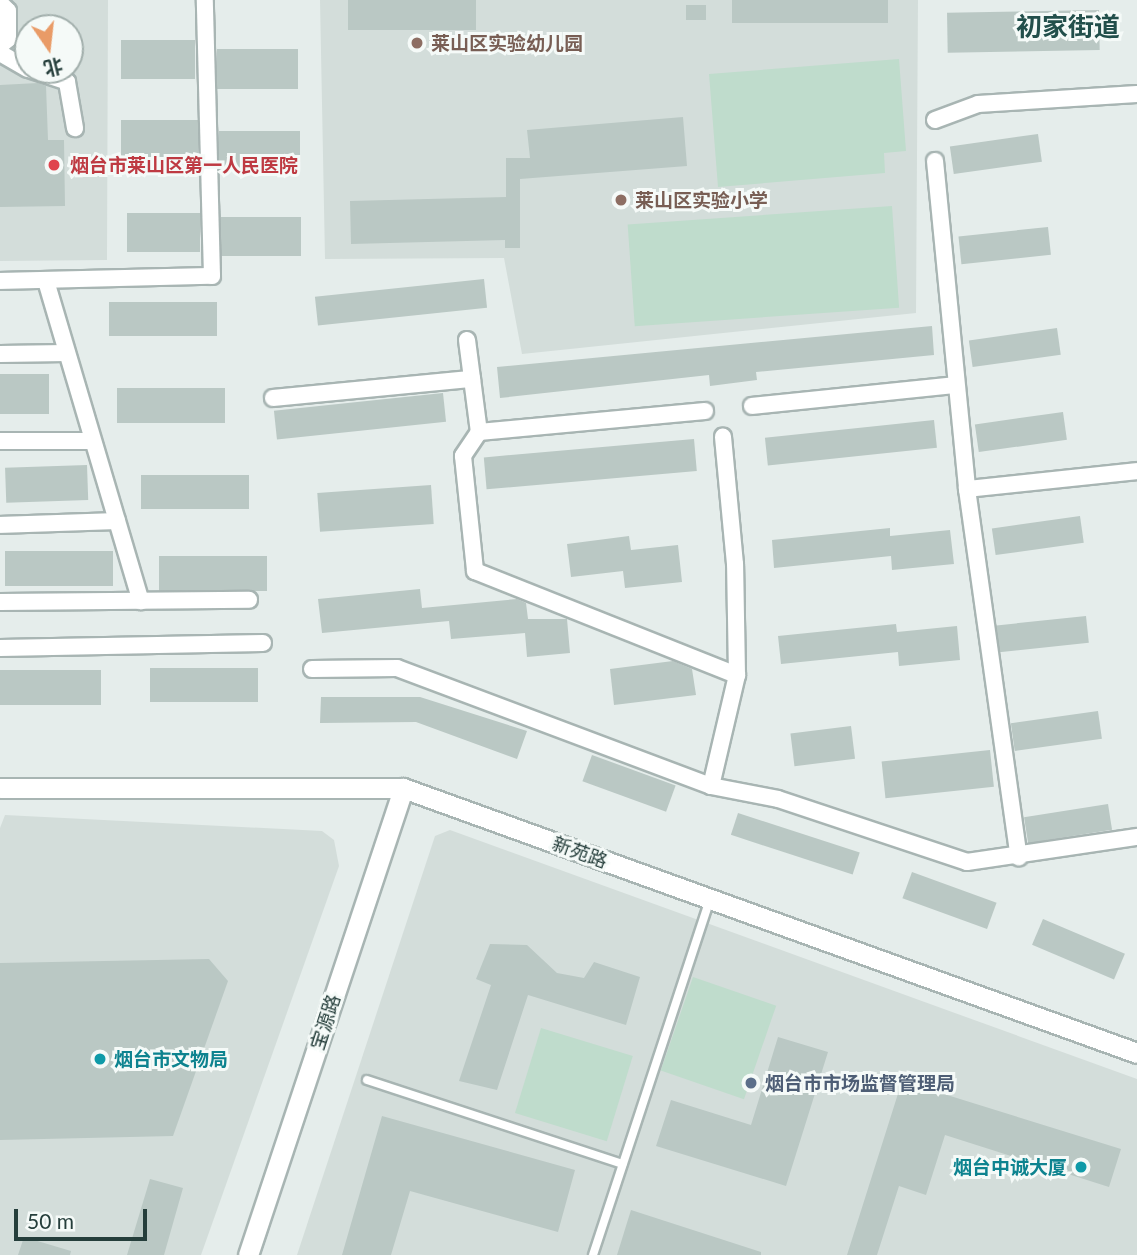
<!DOCTYPE html>
<meta charset="utf-8">
<style>
body{margin:0}
#map{position:relative;width:1137px;height:1255px;overflow:hidden;background:#e5edeb;font-family:Lato,"Noto Sans SC",sans-serif}
div>[style]{position:absolute}
.built>*{inset:0;background:#d3ddda}
.green>*{inset:0;background:#bfdccc;transform-origin:0 0}
.building>*{inset:0;background:#bac8c4;transform-origin:0 0}
.roads{filter:drop-shadow(2px 0 #a8b5b3) drop-shadow(-2px 0 #a8b5b3) drop-shadow(0 2px #a8b5b3) drop-shadow(0 -2px #a8b5b3)}
.service>*{height:8px;margin:-4px;padding:0 4px;transform-origin:4px;border-radius:4px;background:#fff}
.minor>*{height:16px;margin:-8px;padding:0 8px;transform-origin:8px;border-radius:8px;background:#fff}
.tertiary>*{height:19px;margin:-9.5px;padding:0 9.5px;transform-origin:9.5px;border-radius:9.5px;background:#fff}
.dots>*{width:19px;height:19px;translate:-50% -50%;box-sizing:border-box;border:4px solid #f5faf8;border-radius:50%}
span{translate:-50% -50%;white-space:nowrap;text-align:center;line-height:1.15;-webkit-text-stroke:6px #f5faf8;paint-order:stroke}
.education-label{font-size:19px;color:#785e54;font-weight:700}
.left{translate:0 -50%;text-align:left}
.health-label{font-size:19px;color:#be3a42;font-weight:700}
.street-label{font-size:19px;color:#253e3b}
.culture-label{font-size:19px;color:#0d838f;font-weight:700}
.right{translate:-100% -50%;text-align:right}
.service-label{font-size:19px;color:#4e5e75;font-weight:700}
.district-label{font-size:26px;color:#224f4b;font-weight:700}
.north{position:absolute;left:14px;top:14px;width:70px;height:70px;box-sizing:border-box;background:#f5faf8;border:2px solid #a2afac;border-radius:50%;rotate:166deg;font-size:19px;font-weight:700;line-height:28px;text-align:center;color:#253e3b}
.north::after{content:'';display:block;margin:auto;width:24px;height:32px;background:#e99b67;clip-path:polygon(50% 0,100% 100%,50% 72%,0 100%)}
.scale{position:absolute;left:14px;top:1209px;width:133px;height:32px;box-sizing:border-box;border:4px solid #253e3b;border-top:0;padding-left:9px;font-size:21px;line-height:24px;white-space:nowrap;color:#253e3b;-webkit-text-stroke:5px #f5faf8;paint-order:stroke}
</style>
<div id="map">
<div class="built">
<div style="clip-path:polygon(evenodd,0 0,108px 0,107px 260px,0 261px,0 0,28px 28px,70px 28px,70px 70px,28px 70px,28px 28px)"></div>
<div style="clip-path:polygon(320px 0,918px 0,916px 313px,522px 354px,504px 258px,325px 259px)"></div>
<div style="clip-path:polygon(5px 815px,322px 831px,334px 840px,339px 866px,201px 1255px,0 1255px,0 828px)"></div>
<div style="clip-path:polygon(450px 830px,1137px 1079px,1137px 1255px,297px 1255px,435px 836px)"></div>
</div>
<div class="green">
<div style="clip-path:polygon(899px 59px,906px 151px,884px 153px,885px 173px,718px 187px,709px 74px)"></div>
<div style="left:892px;top:206px;width:102px;height:265px;rotate:86deg"></div>
<div style="left:693px;top:977px;width:88px;height:99px;rotate:19deg"></div>
<div style="left:541px;top:1028px;width:96px;height:89px;rotate:17deg"></div>
</div>
<div class="building">
<div style="left:348px;top:0;width:128px;height:30px"></div>
<div style="left:732px;top:0;width:156px;height:23px"></div>
<div style="left:686px;top:5px;width:20px;height:15px"></div>
<div style="left:1099px;top:10px;width:40px;height:152px;rotate:89deg"></div>
<div style="left:121px;top:40px;width:74px;height:39px"></div>
<div style="left:217px;top:49px;width:81px;height:40px"></div>
<div style="clip-path:polygon(38px 83px,46px 86px,48px 140px,64px 140px,65px 206px,0 207px,0 85px)"></div>
<div style="clip-path:polygon(683px 117px,687px 166px,520px 179px,520px 248px,505px 248px,505px 240px,351px 244px,350px 201px,506px 197px,506px 158px,530px 158px,527px 130px)"></div>
<div style="left:121px;top:120px;width:77px;height:39px"></div>
<div style="left:300px;top:131px;width:39px;height:81px;rotate:90deg"></div>
<div style="left:1038px;top:134px;width:28px;height:89px;rotate:82deg"></div>
<div style="left:127px;top:213px;width:73px;height:39px"></div>
<div style="left:221px;top:217px;width:80px;height:39px"></div>
<div style="left:1048px;top:227px;width:28px;height:90px;rotate:84deg"></div>
<div style="left:484px;top:279px;width:29px;height:170px;rotate:84deg"></div>
<div style="left:109px;top:302px;width:108px;height:34px"></div>
<div style="clip-path:polygon(932px 326px,934px 355px,756px 372px,757px 380px,710px 386px,709px 375px,500px 398px,497px 367px)"></div>
<div style="left:1057px;top:328px;width:27px;height:89px;rotate:82deg"></div>
<div style="left:49px;top:374px;width:40px;height:49px;rotate:90deg"></div>
<div style="left:225px;top:388px;width:35px;height:108px;rotate:90deg"></div>
<div style="left:443px;top:393px;width:29px;height:170px;rotate:84deg"></div>
<div style="left:1063px;top:412px;width:28px;height:89px;rotate:82deg"></div>
<div style="left:934px;top:420px;width:28px;height:170px;rotate:84deg"></div>
<div style="left:694px;top:439px;width:32px;height:211px;rotate:85deg"></div>
<div style="left:87px;top:465px;width:35px;height:82px;rotate:88deg"></div>
<div style="left:249px;top:475px;width:34px;height:108px;rotate:90deg"></div>
<div style="left:431px;top:485px;width:39px;height:114px;rotate:86deg"></div>
<div style="left:1080px;top:516px;width:27px;height:89px;rotate:82deg"></div>
<div style="clip-path:polygon(890px 528px,890px 536px,950px 530px,954px 564px,892px 570px,891px 556px,774px 568px,772px 540px)"></div>
<div style="clip-path:polygon(629px 536px,631px 550px,678px 545px,682px 582px,625px 588px,623px 571px,571px 577px,567px 544px)"></div>
<div style="left:113px;top:551px;width:35px;height:108px;rotate:90deg"></div>
<div style="left:267px;top:556px;width:35px;height:108px;rotate:90deg"></div>
<div style="clip-path:polygon(420px 589px,422px 608px,517px 599px,526px 603px,528px 619px,567px 619px,570px 653px,527px 657px,525px 633px,451px 639px,449px 621px,322px 633px,318px 599px)"></div>
<div style="left:1086px;top:616px;width:27px;height:90px;rotate:84deg"></div>
<div style="clip-path:polygon(896px 624px,897px 632px,957px 626px,960px 660px,899px 666px,898px 652px,781px 664px,778px 636px)"></div>
<div style="clip-path:polygon(673px 661px,692px 669px,696px 695px,614px 705px,610px 669px)"></div>
<div style="left:150px;top:668px;width:108px;height:34px"></div>
<div style="left:0;top:670px;width:101px;height:35px"></div>
<div style="clip-path:polygon(321px 697px,420px 697px,527px 731px,517px 759px,416px 722px,320px 723px)"></div>
<div style="left:1098px;top:711px;width:28px;height:88px;rotate:82deg"></div>
<div style="left:851px;top:726px;width:33px;height:61px;rotate:83deg"></div>
<div style="left:990px;top:750px;width:37px;height:109px;rotate:84deg"></div>
<div style="left:592px;top:755px;width:89px;height:28px;rotate:20deg"></div>
<div style="left:1108px;top:804px;width:26px;height:85px;rotate:81deg"></div>
<div style="left:738px;top:813px;width:128px;height:23px;rotate:18deg"></div>
<div style="left:912px;top:872px;width:90px;height:28px;rotate:20deg"></div>
<div style="left:1043px;top:919px;width:89px;height:28px;rotate:23deg"></div>
<div style="clip-path:polygon(490px 944px,527px 945px,557px 973px,584px 978px,594px 962px,640px 977px,626px 1025px,528px 995px,497px 1090px,459px 1081px,491px 985px,476px 979px)"></div>
<div style="clip-path:polygon(209px 959px,228px 981px,173px 1136px,0 1140px,0 963px)"></div>
<div style="clip-path:polygon(778px 1037px,828px 1052px,786px 1186px,656px 1146px,671px 1100px,751px 1125px)"></div>
<div style="clip-path:polygon(902px 1081px,1121px 1149px,1109px 1187px,945px 1135px,926px 1195px,899px 1186px,877px 1255px,847px 1255px)"></div>
<div style="clip-path:polygon(382px 1116px,575px 1170px,558px 1232px,410px 1191px,391px 1255px,342px 1255px)"></div>
<div style="clip-path:polygon(150px 1179px,183px 1188px,164px 1255px,127px 1255px)"></div>
<div style="clip-path:polygon(631px 1210px,761px 1252px,761px 1255px,617px 1255px)"></div>
<div style="clip-path:polygon(24px 1237px,71px 1251px,70px 1255px,18px 1255px)"></div>
</div>
<div class="roads">
<div class="service">
<div style="left:367px;top:1080px;width:269px;rotate:18.2deg"></div>
<div style="left:593px;top:1255px;width:375px;rotate:-71.8deg"></div>
</div>
<div class="minor">
<div style="left:0;top:3px;width:11px;rotate:45deg"></div>
<div style="left:8px;top:11px;width:28px;rotate:90deg"></div>
<div style="left:8px;top:39px;width:11px;rotate:139deg"></div>
<div style="left:0;top:53px;width:32px;rotate:30deg"></div>
<div style="left:31px;top:70px;width:38px;rotate:18deg"></div>
<div style="left:67px;top:82px;width:47px;rotate:80.1deg"></div>
<div style="left:935px;top:120px;width:46px;rotate:-20.4deg"></div>
<div style="left:978px;top:104px;width:159px;rotate:-3.6deg"></div>
<div style="left:935px;top:161px;width:330px;rotate:84.4deg"></div>
<div style="left:967px;top:489px;width:372px;rotate:82deg"></div>
<div style="left:0;top:281px;width:212px;rotate:-1.4deg"></div>
<div style="left:212px;top:276px;width:276px;rotate:-91.5deg"></div>
<div style="left:46px;top:281px;width:334px;rotate:73.5deg"></div>
<div style="left:467px;top:340px;width:93px;rotate:82.6deg"></div>
<div style="left:479px;top:432px;width:29px;rotate:124deg"></div>
<div style="left:463px;top:456px;width:116px;rotate:84deg"></div>
<div style="left:475px;top:571px;width:282px;rotate:21.7deg"></div>
<div style="left:0;top:354px;width:66px;rotate:-0.9deg"></div>
<div style="left:273px;top:398px;width:200px;rotate:-5.5deg"></div>
<div style="left:752px;top:406px;width:205px;rotate:-5.9deg"></div>
<div style="left:479px;top:432px;width:227px;rotate:-5.3deg"></div>
<div style="left:0;top:441px;width:92px"></div>
<div style="left:967px;top:489px;width:171px;rotate:-6deg"></div>
<div style="left:0;top:525px;width:117px;rotate:-2deg"></div>
<div style="left:0;top:602px;width:249px;rotate:-0.5deg"></div>
<div style="left:0;top:648px;width:263px;rotate:-1.1deg"></div>
<div style="left:312px;top:669px;width:85px;rotate:-0.7deg"></div>
<div style="left:397px;top:668px;width:335px;rotate:20.6deg"></div>
<div style="left:711px;top:786px;width:68px;rotate:11deg"></div>
<div style="left:778px;top:799px;width:199px;rotate:18.4deg"></div>
<div style="left:967px;top:862px;width:172px;rotate:-8.4deg"></div>
<div style="left:711px;top:786px;width:114px;rotate:-76.8deg"></div>
<div style="left:737px;top:675px;width:111px;rotate:-91deg"></div>
<div style="left:735px;top:564px;width:128px;rotate:-95.4deg"></div>
</div>
<div class="tertiary">
<div style="left:0;top:788px;width:403px"></div>
<div style="left:403px;top:788px;width:780px;rotate:19.85deg"></div>
<div style="left:248px;top:1255px;width:492px;rotate:-71.6deg"></div>
</div>
</div>
<div class="dots">
<div style="left:417px;top:43px;background:#8d6e63"></div>
<div style="left:54px;top:165px;background:#e0444e"></div>
<div style="left:621px;top:200px;background:#8d6e63"></div>
<div style="left:100px;top:1059px;background:#0f9aa8"></div>
<div style="left:751px;top:1083px;background:#5c6f8a"></div>
<div style="left:1081px;top:1167px;background:#0f9aa8"></div>
</div>
<div class="education-label">
<span class="left" style="left:431px;top:43px">莱山区实验幼儿园</span>
<span class="left" style="left:635px;top:200px">莱山区实验小学</span>
</div>
<div class="health-label">
<span class="left" style="left:70px;top:165px">烟台市莱山区第一人民医院</span>
</div>
<div class="street-label">
<span style="left:580px;top:852px;rotate:20deg">新苑路</span>
<span style="left:325px;top:1022px;rotate:-72deg">宝源路</span>
</div>
<div class="culture-label">
<span class="left" style="left:114px;top:1059px">烟台市文物局</span>
<span class="right" style="left:1067px;top:1167px">烟台中诚大厦</span>
</div>
<div class="service-label">
<span class="left" style="left:765px;top:1083px">烟台市市场监督管理局</span>
</div>
<div class="district-label">
<span style="left:1068px;top:27px">初家街道</span>
</div>
<div class="north">北</div>
<div class="scale">50 m</div>
</div>
